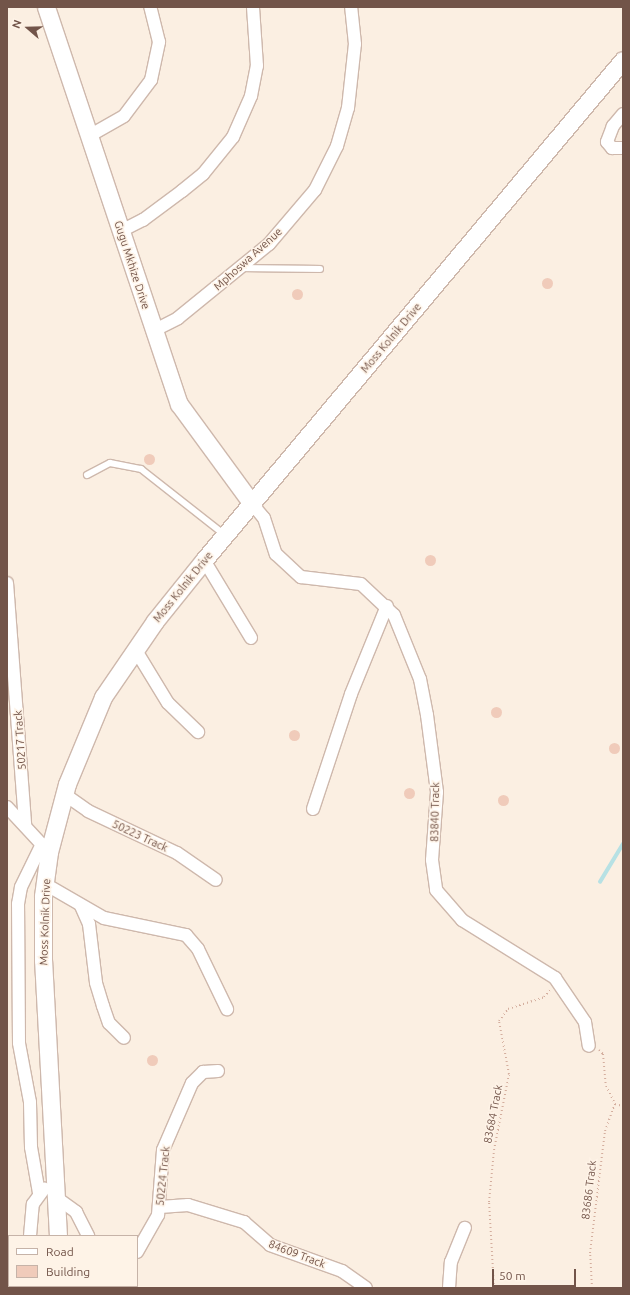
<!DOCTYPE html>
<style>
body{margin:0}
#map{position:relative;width:630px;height:1295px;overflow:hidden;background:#fbefe2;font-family:Ubuntu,sans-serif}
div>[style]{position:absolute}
.stream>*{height:3.5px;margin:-1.75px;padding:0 1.75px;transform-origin:1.75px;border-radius:1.75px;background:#b7e1e4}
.building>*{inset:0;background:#f0cbba}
.round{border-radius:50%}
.path>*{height:2px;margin-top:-1px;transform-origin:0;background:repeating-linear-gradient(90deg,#d4ae9e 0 1px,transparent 0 4px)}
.roads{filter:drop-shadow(1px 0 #ceb8ac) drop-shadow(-1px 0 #ceb8ac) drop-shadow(0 1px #ceb8ac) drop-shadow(0 -1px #ceb8ac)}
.lane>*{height:6px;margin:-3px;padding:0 3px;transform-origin:3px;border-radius:3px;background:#fff}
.street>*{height:12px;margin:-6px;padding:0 6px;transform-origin:6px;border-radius:6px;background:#fff}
.secondary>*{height:17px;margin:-8.5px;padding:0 8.5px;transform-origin:8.5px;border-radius:8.5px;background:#fff}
span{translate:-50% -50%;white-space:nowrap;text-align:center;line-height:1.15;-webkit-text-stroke:3px #fef3e7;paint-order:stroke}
.street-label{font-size:11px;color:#725449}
.frame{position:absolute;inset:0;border:8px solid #725449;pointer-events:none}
.legend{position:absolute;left:8px;top:1235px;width:130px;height:52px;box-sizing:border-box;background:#fef3e7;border:1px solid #c6b3a8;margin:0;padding:5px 7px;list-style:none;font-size:12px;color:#725449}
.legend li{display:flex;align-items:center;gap:8px;height:20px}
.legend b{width:20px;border:1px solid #c6b3a8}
.north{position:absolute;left:8px;top:8px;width:40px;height:40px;-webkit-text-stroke:3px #fef3e7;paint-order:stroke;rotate:290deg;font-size:11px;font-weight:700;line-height:16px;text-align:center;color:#725449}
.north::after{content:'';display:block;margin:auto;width:14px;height:18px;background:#725449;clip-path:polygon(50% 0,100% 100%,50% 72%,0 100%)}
.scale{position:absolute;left:492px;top:1269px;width:84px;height:18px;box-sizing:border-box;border:2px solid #725449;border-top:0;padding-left:5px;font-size:12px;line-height:14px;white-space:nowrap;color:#725449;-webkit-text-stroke:3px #fef3e7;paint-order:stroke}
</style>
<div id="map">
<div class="stream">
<div style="left:600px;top:882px;width:44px;rotate:-58.8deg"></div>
</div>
<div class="building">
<div class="round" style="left:541.5px;top:277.5px;width:11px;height:11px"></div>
<div class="round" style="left:291.5px;top:288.5px;width:11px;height:11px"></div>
<div class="round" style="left:143.5px;top:453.5px;width:11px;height:11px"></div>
<div class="round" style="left:424.5px;top:554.5px;width:11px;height:11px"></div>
<div class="round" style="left:490.5px;top:706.5px;width:11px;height:11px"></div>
<div class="round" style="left:288.5px;top:729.5px;width:11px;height:11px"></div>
<div class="round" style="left:608.5px;top:742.5px;width:11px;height:11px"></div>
<div class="round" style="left:403.5px;top:787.5px;width:11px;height:11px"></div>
<div class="round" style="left:497.5px;top:794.5px;width:11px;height:11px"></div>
<div class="round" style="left:146.5px;top:1054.5px;width:11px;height:11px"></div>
</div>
<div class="path">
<div style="left:599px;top:1050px;width:6px;rotate:45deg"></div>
<div style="left:603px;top:1054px;width:32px;rotate:85deg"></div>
<div style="left:606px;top:1086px;width:20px;rotate:63deg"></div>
<div style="left:494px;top:1288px;width:86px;rotate:-93.3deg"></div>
<div style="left:489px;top:1202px;width:52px;rotate:-84.5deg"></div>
<div style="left:494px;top:1150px;width:77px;rotate:-78.8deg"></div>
<div style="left:509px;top:1074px;width:54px;rotate:-100.7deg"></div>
<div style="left:499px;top:1021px;width:15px;rotate:-53deg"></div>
<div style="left:508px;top:1009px;width:38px;rotate:-18deg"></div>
<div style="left:544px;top:997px;width:9px;rotate:-49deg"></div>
<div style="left:592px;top:1288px;width:35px;rotate:-93deg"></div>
<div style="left:590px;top:1253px;width:123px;rotate:-83deg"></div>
<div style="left:605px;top:1131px;width:29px;rotate:-70deg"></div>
<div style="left:615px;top:1104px;width:8px;rotate:14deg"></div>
</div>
<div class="roads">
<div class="lane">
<div style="left:242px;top:268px;width:78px;rotate:0.7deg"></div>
<div style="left:87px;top:475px;width:26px;rotate:-28deg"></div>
<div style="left:110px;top:463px;width:32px;rotate:11deg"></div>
<div style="left:141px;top:469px;width:107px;rotate:38.2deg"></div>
</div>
<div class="street">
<div style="left:623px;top:114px;width:16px;rotate:130deg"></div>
<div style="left:613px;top:126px;width:17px;rotate:111deg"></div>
<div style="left:607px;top:142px;width:8px;rotate:50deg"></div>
<div style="left:612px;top:148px;width:11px"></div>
<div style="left:89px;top:136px;width:40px;rotate:-29.7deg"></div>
<div style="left:124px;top:116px;width:45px;rotate:-53.1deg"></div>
<div style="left:151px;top:80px;width:39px;rotate:-78deg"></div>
<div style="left:159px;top:42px;width:36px;rotate:-104deg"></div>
<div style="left:121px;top:231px;width:25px;rotate:-27deg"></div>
<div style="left:143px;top:220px;width:49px;rotate:-36.6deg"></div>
<div style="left:182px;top:191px;width:27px;rotate:-39deg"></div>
<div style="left:203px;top:174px;width:48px;rotate:-51deg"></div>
<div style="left:233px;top:137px;width:45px;rotate:-66.3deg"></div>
<div style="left:251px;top:96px;width:31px;rotate:-79deg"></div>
<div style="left:257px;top:66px;width:59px;rotate:-93.9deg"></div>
<div style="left:153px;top:331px;width:28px;rotate:-27deg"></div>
<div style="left:178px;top:318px;width:117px;rotate:-39.1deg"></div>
<div style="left:269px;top:244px;width:71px;rotate:-49.6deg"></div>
<div style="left:315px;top:190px;width:49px;rotate:-63.4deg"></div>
<div style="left:337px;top:146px;width:40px;rotate:-74deg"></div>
<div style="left:348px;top:108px;width:64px;rotate:-83.8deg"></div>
<div style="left:355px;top:44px;width:37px;rotate:-96deg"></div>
<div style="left:253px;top:505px;width:17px;rotate:50deg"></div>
<div style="left:264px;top:518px;width:38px;rotate:72deg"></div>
<div style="left:276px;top:554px;width:34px;rotate:43deg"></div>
<div style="left:301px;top:577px;width:60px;rotate:6.7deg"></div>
<div style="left:361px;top:584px;width:45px;rotate:43.2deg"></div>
<div style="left:394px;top:615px;width:69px;rotate:67.9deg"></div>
<div style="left:420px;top:679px;width:37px;rotate:79deg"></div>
<div style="left:427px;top:715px;width:78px;rotate:82.6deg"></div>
<div style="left:437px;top:792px;width:68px;rotate:94.2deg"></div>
<div style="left:432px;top:860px;width:30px;rotate:82deg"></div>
<div style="left:436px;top:890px;width:40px;rotate:49deg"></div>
<div style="left:462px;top:920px;width:110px;rotate:31.9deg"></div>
<div style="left:555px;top:978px;width:53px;rotate:55.7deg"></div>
<div style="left:585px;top:1022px;width:24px;rotate:81deg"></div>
<div style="left:204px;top:560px;width:91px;rotate:58.9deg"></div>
<div style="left:7px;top:583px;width:242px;rotate:85.7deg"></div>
<div style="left:135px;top:649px;width:63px;rotate:58.6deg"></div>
<div style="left:168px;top:703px;width:42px;rotate:44deg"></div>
<div style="left:64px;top:794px;width:29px;rotate:35deg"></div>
<div style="left:88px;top:811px;width:98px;rotate:25.3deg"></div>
<div style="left:177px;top:853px;width:47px;rotate:34.7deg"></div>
<div style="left:7px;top:807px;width:59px;rotate:47.1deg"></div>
<div style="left:313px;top:809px;width:121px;rotate:-71.7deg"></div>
<div style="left:351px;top:694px;width:95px;rotate:-67.8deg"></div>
<div style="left:45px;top:884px;width:68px;rotate:30deg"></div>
<div style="left:104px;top:918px;width:84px;rotate:11.7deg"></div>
<div style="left:186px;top:935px;width:18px;rotate:49deg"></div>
<div style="left:198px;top:949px;width:67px;rotate:64.2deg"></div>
<div style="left:81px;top:906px;width:20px;rotate:66deg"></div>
<div style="left:89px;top:924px;width:59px;rotate:83.2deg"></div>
<div style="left:96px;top:983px;width:24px;rotate:73deg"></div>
<div style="left:103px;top:1006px;width:18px;rotate:71deg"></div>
<div style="left:109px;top:1023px;width:21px;rotate:45deg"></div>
<div style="left:39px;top:1193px;width:47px;rotate:-99.9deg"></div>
<div style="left:31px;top:1147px;width:45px;rotate:-91.3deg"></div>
<div style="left:30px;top:1102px;width:60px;rotate:-100.6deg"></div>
<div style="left:19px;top:1043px;width:139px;rotate:-90.4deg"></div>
<div style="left:18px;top:904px;width:17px;rotate:-80deg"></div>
<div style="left:21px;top:887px;width:48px;rotate:-64deg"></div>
<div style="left:57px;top:1198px;width:24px;rotate:36deg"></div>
<div style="left:76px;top:1212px;width:27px;rotate:63deg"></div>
<div style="left:160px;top:1207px;width:28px;rotate:-4deg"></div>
<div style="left:188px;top:1205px;width:59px;rotate:16.9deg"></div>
<div style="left:244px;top:1222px;width:35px;rotate:41deg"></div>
<div style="left:270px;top:1245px;width:77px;rotate:19.9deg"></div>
<div style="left:342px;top:1271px;width:29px;rotate:35deg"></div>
<div style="left:30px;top:1236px;width:32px;rotate:-85deg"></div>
<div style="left:33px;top:1204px;width:19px;rotate:-54deg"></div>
<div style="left:137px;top:1252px;width:43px;rotate:-60.4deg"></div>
<div style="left:158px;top:1215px;width:65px;rotate:-85.6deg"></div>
<div style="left:163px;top:1150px;width:73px;rotate:-66.6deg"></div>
<div style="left:192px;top:1083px;width:16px;rotate:-45deg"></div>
<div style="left:203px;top:1072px;width:15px;rotate:-4deg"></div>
<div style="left:29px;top:1288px;width:2px;rotate:-90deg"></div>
<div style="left:108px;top:1288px;width:2px;rotate:-90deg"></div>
<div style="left:449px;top:1288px;width:26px;rotate:-86deg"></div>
<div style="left:451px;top:1262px;width:37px;rotate:-68deg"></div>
</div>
<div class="secondary">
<div style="left:46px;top:7px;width:419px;rotate:71.5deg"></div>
<div style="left:179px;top:404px;width:125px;rotate:53.8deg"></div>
<div style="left:58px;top:1236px;width:276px;rotate:-93.1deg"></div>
<div style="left:43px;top:960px;width:64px;rotate:-90deg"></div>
<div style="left:43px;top:896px;width:44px;rotate:-82.2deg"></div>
<div style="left:49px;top:852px;width:70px;rotate:-75.2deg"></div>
<div style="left:67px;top:784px;width:94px;rotate:-67.5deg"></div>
<div style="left:103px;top:697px;width:92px;rotate:-55.6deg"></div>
<div style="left:155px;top:621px;width:78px;rotate:-51.2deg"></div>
<div style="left:204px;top:560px;width:652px;rotate:-50.04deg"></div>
<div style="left:61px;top:1286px;width:2px;rotate:90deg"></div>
</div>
</div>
<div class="street-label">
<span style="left:248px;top:259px;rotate:-42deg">Mphoswa Avenue</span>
<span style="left:132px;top:265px;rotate:72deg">Gugu Mkhize Drive</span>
<span style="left:391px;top:338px;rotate:-50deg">Moss Kolnik Drive</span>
<span style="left:183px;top:587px;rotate:-51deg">Moss Kolnik Drive</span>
<span style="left:20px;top:740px;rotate:-94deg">50217 Track</span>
<span style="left:435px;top:812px;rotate:-89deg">83840 Track</span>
<span style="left:140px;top:836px;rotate:25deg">50223 Track</span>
<span style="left:45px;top:922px;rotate:-88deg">Moss Kolnik Drive</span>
<span style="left:493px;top:1114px;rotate:-79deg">83684 Track</span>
<span style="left:163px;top:1176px;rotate:-84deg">50224 Track</span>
<span style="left:589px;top:1190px;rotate:-83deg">83686 Track</span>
<span style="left:297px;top:1254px;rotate:21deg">84609 Track</span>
</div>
<div class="frame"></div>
<ul class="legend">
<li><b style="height:5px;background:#fff"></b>Road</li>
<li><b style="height:11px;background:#f0cbba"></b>Building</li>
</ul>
<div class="north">N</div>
<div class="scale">50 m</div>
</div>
